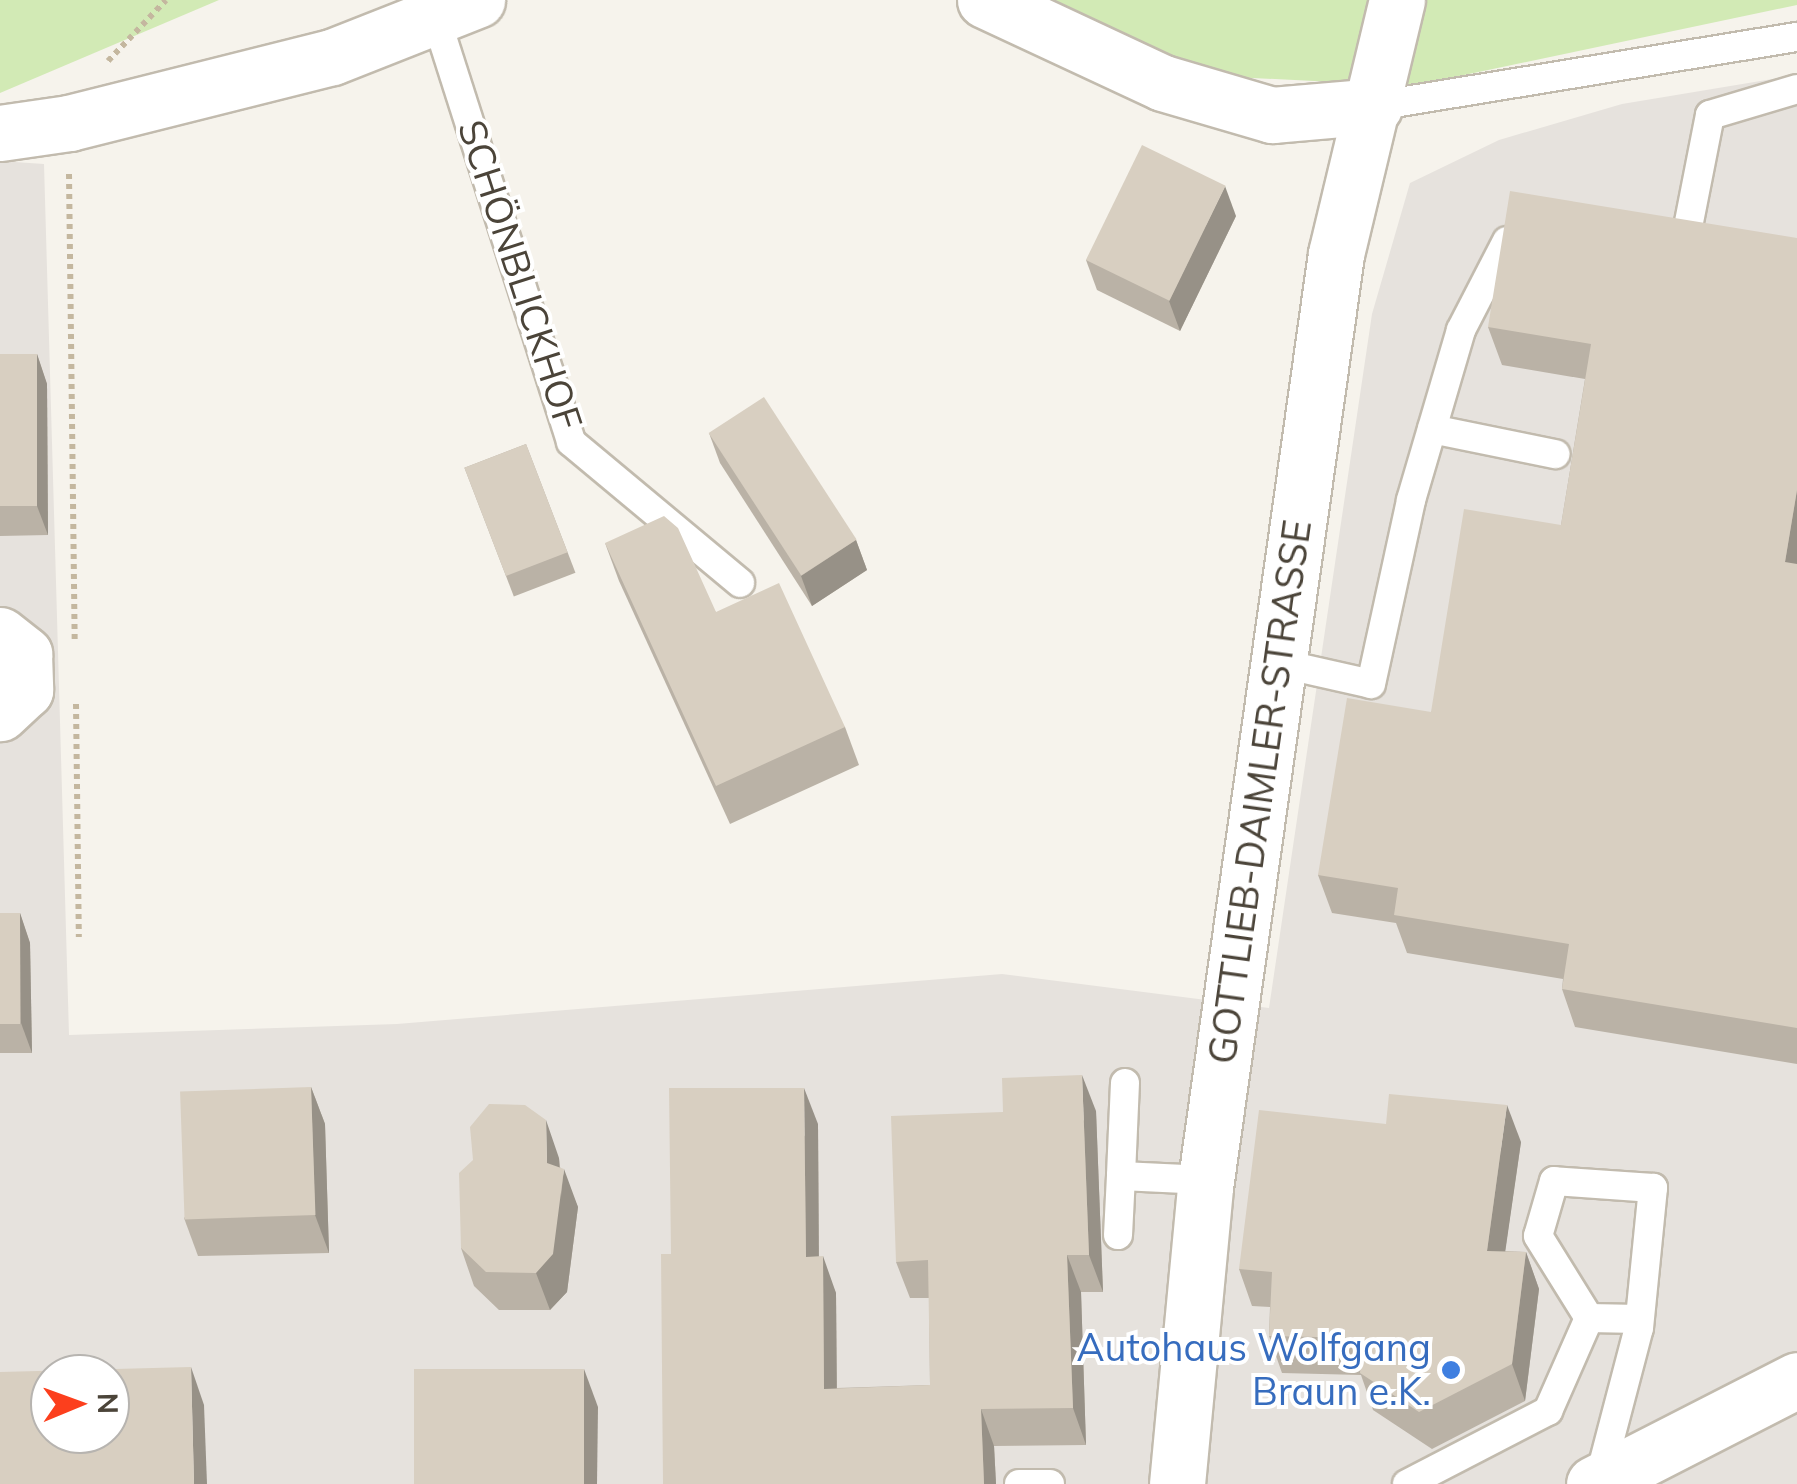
<!DOCTYPE html>
<meta charset="utf-8">
<style>
body{margin:0}
#map{position:relative;width:1797px;height:1484px;overflow:hidden;background:#f6f3ec;font-family:Mulish,sans-serif}
div>[style]{position:absolute}
.industrial>*{inset:0;background:#e6e2dd}
.green>*{inset:0;background:#d2eab5}
.path>*{height:6px;margin-top:-3px;transform-origin:0;background:repeating-linear-gradient(90deg,#c4b79f 0 5px,transparent 0 10px)}
.roads{filter:drop-shadow(2px 0 #c2bbae) drop-shadow(-2px 0 #c2bbae) drop-shadow(0 2px #c2bbae) drop-shadow(0 -2px #c2bbae)}
.service>*{height:28px;margin:-14px;padding:0 14px;transform-origin:14px;border-radius:14px;background:#fff}
.minor>*{height:55px;margin:-27.5px;padding:0 27.5px;transform-origin:27.5px;border-radius:27.5px;background:#fff}
.wall>*{inset:0;background:#bab2a6;transform-origin:0 0}
.shaded-wall>*{inset:0;background:#979187}
.building>*{inset:0;background:#d8cfc1;transform-origin:0 0}
.dots>*{width:28px;height:28px;translate:-50% -50%;box-sizing:border-box;border:5px solid #fff;border-radius:50%}
span{translate:-50% -50%;white-space:nowrap;text-align:center;line-height:1.15;-webkit-text-stroke:8px #fff;paint-order:stroke}
.street-label{font-size:38px;color:#4b4439}
.shop-label{font-size:38px;color:#366cbe}
.right{translate:-100% -50%;text-align:right}
.north{position:absolute;left:30px;top:1354px;width:100px;height:100px;box-sizing:border-box;background:#fff;border:2px solid #b7b4b0;border-radius:50%;rotate:89deg;font-size:28px;font-weight:700;line-height:40px;text-align:center;color:#4b4439}
.north::after{content:'';display:block;margin:auto;width:35px;height:45px;background:#fc3f1d;clip-path:polygon(50% 0,100% 100%,50% 72%,0 100%)}
</style>
<div id="map">
<div class="industrial">
<div style="clip-path:polygon(evenodd,1797px 75px,1797px 1484px,0 1484px,0 161px,44px 164px,69px 1035px,397px 1024px,1002px 974px,1269px 1008px,1372px 314px,1410px 183px,1499px 140px,1622px 104px,1797px 75px,50px 1374px,110px 1374px,110px 1434px,50px 1434px,50px 1374px)"></div>
</div>
<div class="green">
<div style="clip-path:polygon(0 0,219px 0,0 93px)"></div>
<div style="clip-path:polygon(1046px 0,1797px 0,1797px 5px,1412px 86px,1194px 75px)"></div>
</div>
<div class="path">
<div style="left:108px;top:61px;width:84px;rotate:-46.4deg"></div>
<div style="left:69px;top:174px;width:468px;rotate:89.3deg"></div>
<div style="left:76px;top:704px;width:233px;rotate:89.3deg"></div>
</div>
<div class="roads">
<div class="service">
<div style="left:435px;top:15px;width:448px;rotate:72.3deg"></div>
<div style="left:571px;top:442px;width:220px;rotate:39.8deg"></div>
<div style="left:1375px;top:106px;width:428px;rotate:-9.3deg"></div>
<div style="left:1689px;top:222px;width:109px;rotate:-78.9deg"></div>
<div style="left:1710px;top:115px;width:91px;rotate:-16.6deg"></div>
<div style="left:1432px;top:429px;width:126px;rotate:11.5deg"></div>
<div style="left:1278px;top:663px;width:95px;rotate:12.7deg"></div>
<div style="left:1371px;top:684px;width:188px;rotate:-77.7deg"></div>
<div style="left:1411px;top:500px;width:177px;rotate:-73.6deg"></div>
<div style="left:1461px;top:330px;width:100px;rotate:-62.7deg"></div>
<div style="left:1125px;top:1083px;width:93px;rotate:92.5deg"></div>
<div style="left:1121px;top:1176px;width:85px;rotate:2.7deg"></div>
<div style="left:1118px;top:1235px;width:59px;rotate:-87.1deg"></div>
<div style="left:1599px;top:1480px;width:157px;rotate:-75.3deg"></div>
<div style="left:1639px;top:1328px;width:141px;rotate:-84.3deg"></div>
<div style="left:1653px;top:1188px;width:99px;rotate:-176deg"></div>
<div style="left:1554px;top:1181px;width:57px;rotate:106.2deg"></div>
<div style="left:1538px;top:1236px;width:97px;rotate:58.1deg"></div>
<div style="left:1589px;top:1318px;width:50px;rotate:1.1deg"></div>
<div style="left:1019px;top:1484px;width:31px"></div>
<div style="left:1407px;top:1484px;width:159px;rotate:-27.4deg"></div>
<div style="left:1548px;top:1411px;width:102px;rotate:-66.2deg"></div>
</div>
<div class="minor">
<div style="left:985px;top:0;width:196px;rotate:25deg"></div>
<div style="left:1163px;top:83px;width:114px;rotate:16.4deg"></div>
<div style="left:1272px;top:115px;width:103px;rotate:-5deg"></div>
<div style="left:0;top:133px;width:70px;rotate:-8.2deg"></div>
<div style="left:69px;top:123px;width:271px;rotate:-14.1deg"></div>
<div style="left:332px;top:57px;width:156px;rotate:-21.5deg"></div>
<div style="left:0;top:635px;width:31px;rotate:38deg"></div>
<div style="left:24px;top:654px;width:36px;rotate:88deg"></div>
<div style="left:25px;top:690px;width:34px;rotate:137deg"></div>
<div style="left:1177px;top:1484px;width:298px;rotate:-84.6deg"></div>
<div style="left:1205px;top:1187px;width:942px;rotate:-82.01deg"></div>
<div style="left:1336px;top:254px;width:261px;rotate:-76.5deg"></div>
<div style="left:1594px;top:1484px;width:228px;rotate:-27.1deg"></div>
</div>
</div>
<div class="wall">
<div style="clip-path:polygon(1236px 216px,1180px 331px,1097px 290px,1086px 260px)"></div>
<div style="clip-path:polygon(1797px 238px,1797px 1064px,1575px 1027px,1562px 989px,1563px 979px,1407px 953px,1396px 923px,1332px 913px,1318px 875px,1561px 525px,1585px 379px,1502px 365px,1488px 327px)"></div>
<div style="clip-path:polygon(37px 354px,47px 384px,48px 535px,0 536px,0 355px)"></div>
<div style="clip-path:polygon(709px 433px,856px 540px,867px 570px,812px 606px,720px 463px)"></div>
<div style="left:526px;top:444px;width:138px;height:66px;rotate:69deg"></div>
<div style="clip-path:polygon(605px 543px,716px 612px,845px 727px,859px 765px,730px 824px,619px 581px)"></div>
<div style="clip-path:polygon(0 913px,20px 913px,30px 943px,32px 1053px,0 1053px)"></div>
<div style="clip-path:polygon(311px 1087px,325px 1124px,329px 1253px,198px 1256px,184px 1218px)"></div>
<div style="clip-path:polygon(1096px 1111px,1103px 1292px,1081px 1292px,1086px 1445px,994px 1446px,996px 1484px,663px 1484px,671px 1254px,818px 1124px,819px 1256px,836px 1293px,837px 1388px,930px 1385px,929px 1298px,910px 1298px,896px 1262px)"></div>
<div style="clip-path:polygon(1521px 1142px,1505px 1251px,1526px 1252px,1539px 1289px,1525px 1401px,1432px 1449px,1373px 1410px,1361px 1375px,1282px 1373px,1269px 1336px,1270px 1307px,1252px 1306px,1239px 1269px)"></div>
<div style="clip-path:polygon(559px 1158px,560px 1167px,578px 1207px,567px 1292px,550px 1310px,499px 1310px,474px 1286px,461px 1248px)"></div>
</div>
<div class="shaded-wall">
<div style="clip-path:polygon(1225px 186px,1236px 216px,1180px 331px,1169px 301px)"></div>
<div style="clip-path:polygon(37px 354px,47px 384px,48px 535px,37px 506px)"></div>
<div style="clip-path:polygon(1797px 490px,1797px 594px,1785px 562px)"></div>
<div style="clip-path:polygon(856px 540px,867px 570px,812px 606px,801px 576px)"></div>
<div style="clip-path:polygon(20px 913px,30px 943px,32px 1053px,21px 1023px)"></div>
<div style="clip-path:polygon(1082px 1075px,1096px 1111px,1103px 1292px,1089px 1255px)"></div>
<div style="clip-path:polygon(311px 1087px,325px 1124px,329px 1253px,315px 1215px)"></div>
<div style="clip-path:polygon(804px 1088px,818px 1124px,819px 1293px,806px 1257px)"></div>
<div style="clip-path:polygon(1507px 1105px,1521px 1142px,1500px 1288px,1487px 1251px)"></div>
<div style="clip-path:polygon(546px 1120px,559px 1158px,561px 1196px,564px 1169px,578px 1207px,567px 1292px,550px 1310px,536px 1273px,547px 1163px)"></div>
<div style="clip-path:polygon(1526px 1252px,1539px 1289px,1525px 1401px,1512px 1364px)"></div>
<div style="clip-path:polygon(1067px 1255px,1081px 1292px,1086px 1445px,1073px 1408px)"></div>
<div style="clip-path:polygon(823px 1256px,836px 1293px,837px 1426px,824px 1389px)"></div>
<div style="clip-path:polygon(191px 1367px,204px 1405px,207px 1484px,194px 1484px)"></div>
<div style="clip-path:polygon(584px 1369px,598px 1407px,597px 1484px,583px 1484px)"></div>
<div style="clip-path:polygon(981px 1409px,994px 1446px,996px 1484px,984px 1484px)"></div>
</div>
<div class="building">
<div style="left:1142px;top:145px;width:93px;height:128px;rotate:26deg"></div>
<div style="clip-path:polygon(1510px 191px,1797px 238px,1797px 490px,1785px 562px,1797px 564px,1797px 1028px,1562px 989px,1569px 944px,1394px 915px,1398px 888px,1318px 875px,1347px 698px,1431px 712px,1464px 509px,1561px 525px,1591px 344px,1488px 327px)"></div>
<div style="left:37px;top:354px;width:152px;height:37px;rotate:90deg"></div>
<div style="left:764px;top:397px;width:170px;height:66px;rotate:57deg"></div>
<div style="left:526px;top:444px;width:116px;height:66px;rotate:69deg"></div>
<div style="clip-path:polygon(664px 516px,678px 528px,716px 612px,779px 583px,845px 727px,716px 786px,605px 543px)"></div>
<div style="left:0;top:913px;width:20px;height:111px"></div>
<div style="clip-path:polygon(1082px 1075px,1089px 1255px,1067px 1255px,1073px 1408px,981px 1409px,984px 1484px,663px 1484px,661px 1254px,671px 1254px,669px 1088px,804px 1088px,806px 1257px,823px 1256px,824px 1389px,930px 1385px,928px 1260px,896px 1262px,891px 1116px,1003px 1112px,1002px 1078px)"></div>
<div style="left:311px;top:1087px;width:128px;height:131px;rotate:88deg"></div>
<div style="clip-path:polygon(1389px 1094px,1507px 1105px,1487px 1251px,1526px 1252px,1512px 1364px,1419px 1412px,1360px 1373px,1363px 1338px,1269px 1336px,1272px 1272px,1239px 1269px,1259px 1110px,1386px 1124px)"></div>
<div style="clip-path:polygon(489px 1104px,525px 1105px,546px 1120px,547px 1163px,564px 1169px,553px 1254px,536px 1273px,486px 1272px,461px 1248px,459px 1173px,473px 1160px,470px 1127px)"></div>
<div style="clip-path:polygon(evenodd,191px 1367px,194px 1484px,0 1484px,0 1372px,191px 1367px,50px 1374px,110px 1374px,110px 1434px,50px 1434px,50px 1374px)"></div>
<div style="left:584px;top:1369px;width:115px;height:170px;rotate:90deg"></div>
</div>
<div class="dots">
<div style="left:1451px;top:1370px;background:#3f7fe0"></div>
</div>
<div class="street-label">
<span style="left:520px;top:275px;rotate:72deg">SCHÖNBLICKHOF</span>
<span style="left:1260px;top:792px;rotate:-82deg">GOTTLIEB-DAIMLER-STRASSE</span>
</div>
<div class="shop-label">
<span class="right" style="left:1431px;top:1370px">Autohaus Wolfgang<br>Braun e.K.</span>
</div>
<div class="north">N</div>
</div>
